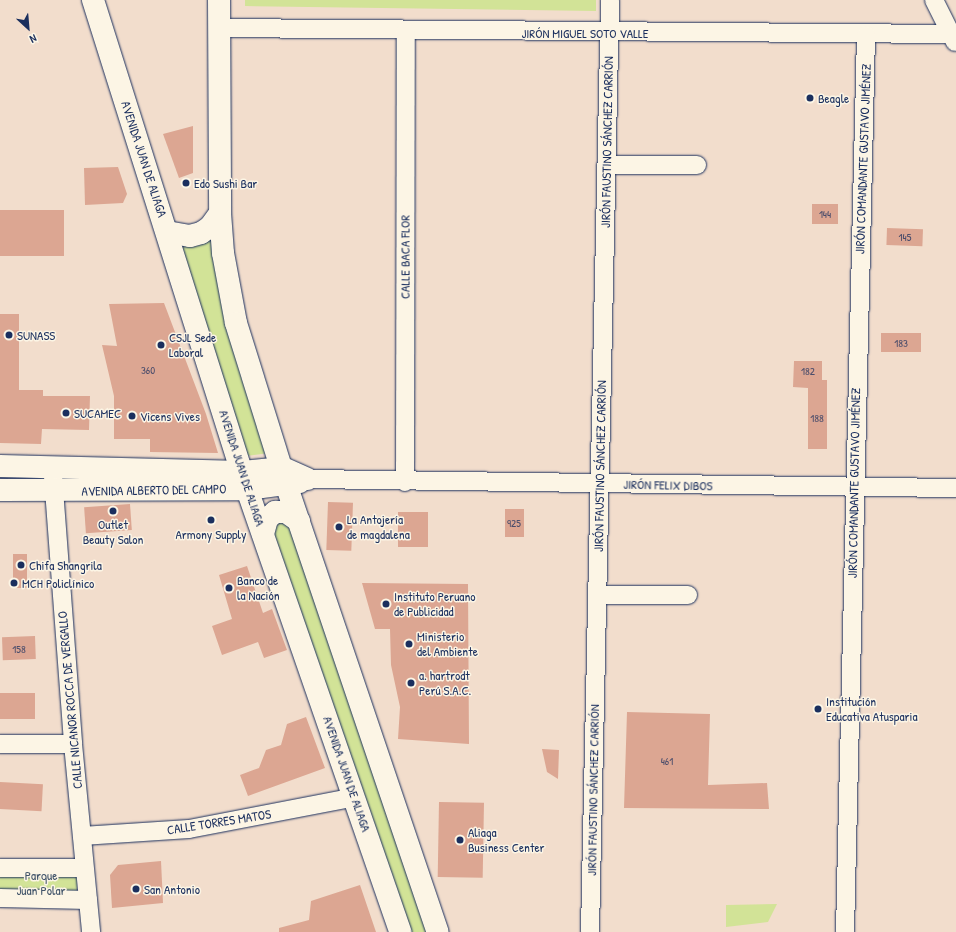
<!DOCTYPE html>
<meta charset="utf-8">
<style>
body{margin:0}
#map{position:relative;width:956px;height:932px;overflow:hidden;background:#f2ddcc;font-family:"Patrick Hand",sans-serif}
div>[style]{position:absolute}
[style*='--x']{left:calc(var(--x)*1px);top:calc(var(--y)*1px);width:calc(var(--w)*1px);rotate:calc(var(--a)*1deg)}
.green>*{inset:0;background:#d2e397;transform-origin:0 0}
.building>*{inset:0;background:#dca692;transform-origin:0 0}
.roads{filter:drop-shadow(0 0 1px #1b2f5e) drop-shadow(0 0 1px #1b2f5e)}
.street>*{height:18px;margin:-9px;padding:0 9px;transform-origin:9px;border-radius:9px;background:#fcf5e5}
.secondary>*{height:22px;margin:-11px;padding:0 11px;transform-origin:11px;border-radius:11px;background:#fcf5e5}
.dots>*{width:11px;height:11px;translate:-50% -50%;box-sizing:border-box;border:2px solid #fcf5e5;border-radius:50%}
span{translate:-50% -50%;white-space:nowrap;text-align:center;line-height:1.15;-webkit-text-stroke:3px #fcf5e5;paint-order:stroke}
.number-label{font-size:11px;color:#4b4d6b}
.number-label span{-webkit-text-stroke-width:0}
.street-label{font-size:13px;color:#1b2f5e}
.poi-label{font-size:13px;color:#1b2f5e}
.left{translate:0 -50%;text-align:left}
.park-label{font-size:13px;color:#405369}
.north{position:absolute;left:8px;top:8px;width:40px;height:40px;-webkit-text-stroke:3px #fcf5e5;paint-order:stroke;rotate:154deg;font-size:11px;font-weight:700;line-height:16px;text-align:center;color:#1b2f5e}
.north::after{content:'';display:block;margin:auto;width:14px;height:18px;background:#1b2f5e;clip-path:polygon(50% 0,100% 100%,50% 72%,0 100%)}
</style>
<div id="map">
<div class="green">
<i style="clip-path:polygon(245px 0,596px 0,596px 11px,245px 6px)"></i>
<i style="clip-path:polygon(210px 227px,277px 452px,238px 457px,178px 236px)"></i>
<i style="clip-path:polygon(291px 503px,431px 932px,407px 932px,259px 511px)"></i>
<i style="left:0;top:868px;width:77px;height:30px"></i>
<i style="clip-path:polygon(777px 904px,768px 922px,726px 927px,726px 905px)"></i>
</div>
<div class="building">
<i style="clip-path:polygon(193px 126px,193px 173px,179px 178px,163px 134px)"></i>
<i style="clip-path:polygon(118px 167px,127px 194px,123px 203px,85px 205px,84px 168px)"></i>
<i style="left:812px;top:204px;width:26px;height:20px"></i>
<i style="left:0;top:210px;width:64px;height:46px"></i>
<i style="left:887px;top:228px;width:36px;height:17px;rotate:2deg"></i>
<i style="clip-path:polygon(164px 303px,206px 414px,218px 453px,150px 452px,150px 439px,114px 439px,114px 396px,102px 345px,117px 346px,109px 304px)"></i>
<i style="clip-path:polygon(0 314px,19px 314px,19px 390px,43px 390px,43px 396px,90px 396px,89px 430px,42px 429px,41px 444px,0 443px)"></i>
<i style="left:881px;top:333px;width:40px;height:19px"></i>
<i style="clip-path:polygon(794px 361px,822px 361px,822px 380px,827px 380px,827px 449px,808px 449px,808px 388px,793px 387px)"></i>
<i style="left:328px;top:502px;width:25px;height:48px;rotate:2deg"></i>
<i style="left:130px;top:504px;width:26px;height:46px;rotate:86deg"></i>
<i style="left:505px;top:509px;width:19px;height:28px"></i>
<i style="left:428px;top:512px;width:35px;height:30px;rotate:90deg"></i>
<i style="left:13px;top:554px;width:14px;height:34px"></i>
<i style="clip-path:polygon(247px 566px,263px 613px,272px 609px,287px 650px,264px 658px,258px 642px,222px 655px,212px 626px,232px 619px,219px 575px)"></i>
<i style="clip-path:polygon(362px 583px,468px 584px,469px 744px,398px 739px,400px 707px,391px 665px,390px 629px,375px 629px)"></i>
<i style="left:35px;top:636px;width:23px;height:33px;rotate:88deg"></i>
<i style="left:35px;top:693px;width:26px;height:35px;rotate:90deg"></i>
<i style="clip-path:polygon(627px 712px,710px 714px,708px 785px,767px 783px,769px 809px,624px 808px)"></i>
<i style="clip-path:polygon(306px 717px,325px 768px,248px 796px,240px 775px,259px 768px,266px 750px,281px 745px,287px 724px)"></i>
<i style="clip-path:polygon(542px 749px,559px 750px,558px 779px,547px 772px)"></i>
<i style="left:0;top:782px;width:43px;height:27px;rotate:3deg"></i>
<i style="left:439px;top:802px;width:45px;height:75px;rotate:1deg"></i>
<i style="clip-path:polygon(161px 861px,163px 903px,112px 908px,110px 875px,118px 865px)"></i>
<i style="clip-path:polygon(360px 885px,376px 932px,279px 932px,279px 928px,309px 920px,311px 901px)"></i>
</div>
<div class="roads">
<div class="street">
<i style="--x:934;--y:0;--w:47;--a:63.4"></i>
<i style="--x:219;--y:28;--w:737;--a:0.47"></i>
<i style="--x:607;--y:165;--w:90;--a:0"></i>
<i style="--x:53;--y:476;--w:269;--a:85.7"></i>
<i style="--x:73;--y:744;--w:189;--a:84.5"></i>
<i style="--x:308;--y:479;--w:648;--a:0.8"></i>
<i style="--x:405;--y:482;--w:450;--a:-89.9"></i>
<i style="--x:598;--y:595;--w:90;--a:0"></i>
<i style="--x:0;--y:744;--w:73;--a:0"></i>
<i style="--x:82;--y:836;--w:107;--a:-3.7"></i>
<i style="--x:189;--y:829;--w:169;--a:-10.9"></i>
<i style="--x:0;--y:868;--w:84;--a:0"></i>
<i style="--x:0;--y:898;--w:88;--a:1.3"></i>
<i style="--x:590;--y:932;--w:932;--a:-88.77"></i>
<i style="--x:845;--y:932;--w:897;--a:-88.66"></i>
</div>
<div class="secondary">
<i style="--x:93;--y:0;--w:513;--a:72.52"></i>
<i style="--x:247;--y:489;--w:469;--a:70.9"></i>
<i style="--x:219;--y:0;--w:213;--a:89.7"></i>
<i style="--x:220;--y:213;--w:40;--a:85.7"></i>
<i style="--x:223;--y:253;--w:71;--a:79.5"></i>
<i style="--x:236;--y:323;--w:169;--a:72.7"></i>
<i style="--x:286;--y:484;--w:473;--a:71.3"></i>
<i style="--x:167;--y:232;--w:23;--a:10"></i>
<i style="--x:190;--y:236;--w:11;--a:-15"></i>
<i style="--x:201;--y:233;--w:11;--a:-34"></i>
<i style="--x:210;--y:227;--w:17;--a:-54"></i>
<i style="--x:0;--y:466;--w:243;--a:1.4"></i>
<i style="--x:243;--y:472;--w:40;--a:-5.7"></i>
<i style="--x:283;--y:468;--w:27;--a:24"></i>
<i style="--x:0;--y:490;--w:247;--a:-0.2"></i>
<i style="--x:247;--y:489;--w:53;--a:-7.5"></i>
<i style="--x:263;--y:534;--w:16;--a:-75"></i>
<i style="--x:267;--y:519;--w:11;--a:-41"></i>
<i style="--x:275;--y:512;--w:11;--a:0"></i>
<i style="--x:286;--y:512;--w:16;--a:35"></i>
</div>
</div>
<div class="dots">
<i style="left:810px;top:98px;background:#1b2f5e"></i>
<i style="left:186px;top:183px;background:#1b2f5e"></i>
<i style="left:9px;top:335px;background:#1b2f5e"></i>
<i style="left:161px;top:345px;background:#1b2f5e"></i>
<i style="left:66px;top:413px;background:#1b2f5e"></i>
<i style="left:132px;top:416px;background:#1b2f5e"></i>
<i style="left:113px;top:511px;background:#1b2f5e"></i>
<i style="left:211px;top:520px;background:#1b2f5e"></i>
<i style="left:339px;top:527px;background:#1b2f5e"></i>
<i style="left:21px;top:565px;background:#1b2f5e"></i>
<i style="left:14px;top:583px;background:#1b2f5e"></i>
<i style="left:229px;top:588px;background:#1b2f5e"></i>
<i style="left:386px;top:604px;background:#1b2f5e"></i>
<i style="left:409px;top:644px;background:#1b2f5e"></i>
<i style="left:411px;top:683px;background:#1b2f5e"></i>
<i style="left:818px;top:709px;background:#1b2f5e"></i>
<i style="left:460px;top:840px;background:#1b2f5e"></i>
<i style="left:136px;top:889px;background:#1b2f5e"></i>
</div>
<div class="number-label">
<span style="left:825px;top:214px">144</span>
<span style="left:905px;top:237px">145</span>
<span style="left:901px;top:343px">183</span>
<span style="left:148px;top:370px">360</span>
<span style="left:808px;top:371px">182</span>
<span style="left:817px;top:418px">188</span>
<span style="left:514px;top:523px">925</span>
<span style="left:19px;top:649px">158</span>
<span style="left:667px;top:761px">461</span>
</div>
<div class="street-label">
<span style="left:585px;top:33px">JIRÓN MIGUEL SOTO VALLE</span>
<span style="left:607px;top:142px;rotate:-89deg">JIRÓN FAUSTINO SÁNCHEZ CARRIÓN</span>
<span style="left:144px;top:159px;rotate:72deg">AVENIDA JUAN DE ALIAGA</span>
<span style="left:863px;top:159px;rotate:-88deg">JIRÓN COMANDANTE GUSTAVO JIMÉNEZ</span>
<span style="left:405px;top:257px;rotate:-90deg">CALLE BACA FLOR</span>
<span style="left:600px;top:466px;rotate:-89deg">JIRÓN FAUSTINO SÁNCHEZ CARRIÓN</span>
<span style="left:242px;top:468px;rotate:72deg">AVENIDA JUAN DE ALIAGA</span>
<span style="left:854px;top:483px;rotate:-89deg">JIRÓN COMANDANTE GUSTAVO JIMÉNEZ</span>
<span style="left:668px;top:485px;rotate:1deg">JIRÓN FELIX DIBOS</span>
<span style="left:154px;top:490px;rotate:-1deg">AVENIDA ALBERTO DEL CAMPO</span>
<span style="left:70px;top:700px;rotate:-95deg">CALLE NICANOR ROCCA DE VERGALLO</span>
<span style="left:347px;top:774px;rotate:71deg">AVENIDA JUAN DE ALIAGA</span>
<span style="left:593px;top:790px;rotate:-89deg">JIRÓN FAUSTINO SÁNCHEZ CARRIÓN</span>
<span style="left:219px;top:822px;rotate:-9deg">CALLE TORRES MATOS</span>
</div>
<div class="poi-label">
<span class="left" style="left:818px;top:98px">Beagle</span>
<span class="left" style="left:194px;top:183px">Edo Sushi Bar</span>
<span class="left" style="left:17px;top:335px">SUNASS</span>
<span class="left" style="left:169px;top:345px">CSJL Sede<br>Laboral</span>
<span class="left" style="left:74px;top:413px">SUCAMEC</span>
<span class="left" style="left:140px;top:416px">Vicens Vives</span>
<span class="left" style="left:347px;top:527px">La Antojería<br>de magdalena</span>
<span style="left:113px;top:532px">Outlet<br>Beauty Salon</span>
<span style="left:211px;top:534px">Armony Supply</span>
<span class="left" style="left:29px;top:565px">Chifa Shangrila</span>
<span class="left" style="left:237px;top:588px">Banco de<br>la Nación</span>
<span class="left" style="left:22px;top:583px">MCH Policlínico</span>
<span class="left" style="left:394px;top:604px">Instituto Peruano<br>de Publicidad</span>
<span class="left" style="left:417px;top:644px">Ministerio<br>del Ambiente</span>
<span class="left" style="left:419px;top:683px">a. hartrodt<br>Perú S.A.C.</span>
<span class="left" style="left:826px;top:709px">Institución<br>Educativa Atusparia</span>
<span class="left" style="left:468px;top:840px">Aliaga<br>Business Center</span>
<span class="left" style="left:144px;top:889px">San Antonio</span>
</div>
<div class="park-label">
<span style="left:41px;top:883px">Parque<br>Juan Polar</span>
</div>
<div class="north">N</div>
</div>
